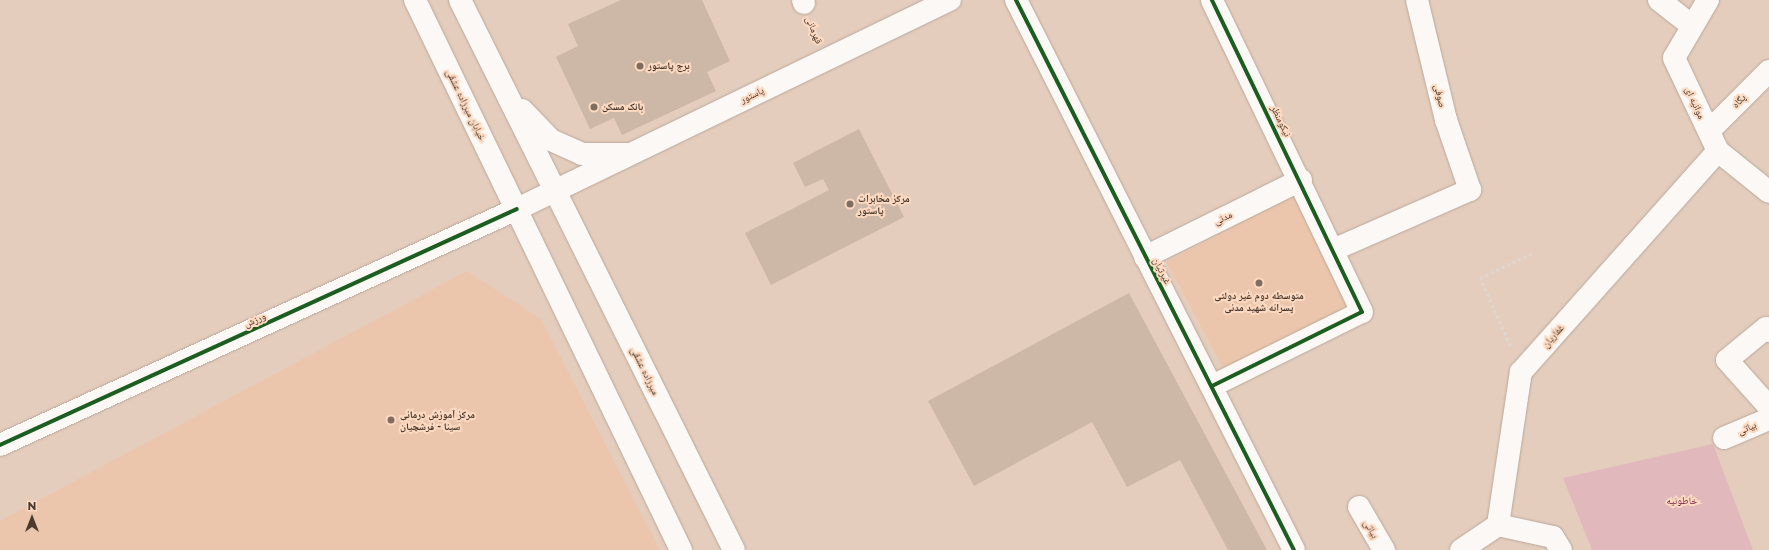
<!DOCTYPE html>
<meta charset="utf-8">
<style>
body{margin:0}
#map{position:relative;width:1769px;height:550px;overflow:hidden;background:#e4cdbd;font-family:Montserrat,"Noto Naskh Arabic",sans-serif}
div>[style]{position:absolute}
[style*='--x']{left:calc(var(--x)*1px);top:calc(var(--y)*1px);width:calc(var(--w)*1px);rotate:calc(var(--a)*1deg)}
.built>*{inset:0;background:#ecc6ac;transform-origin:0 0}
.green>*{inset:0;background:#e1b9bc}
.building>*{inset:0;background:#cdb7a7}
.path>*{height:2.5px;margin-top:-1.25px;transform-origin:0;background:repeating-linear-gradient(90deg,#ded6d1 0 3px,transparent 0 6px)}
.roads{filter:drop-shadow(0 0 1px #baa89b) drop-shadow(0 0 1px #baa89b)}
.minor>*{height:22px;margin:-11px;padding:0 11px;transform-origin:11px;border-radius:11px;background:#fbf8f5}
.tertiary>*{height:22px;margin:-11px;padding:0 11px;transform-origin:11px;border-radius:11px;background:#fbf8f5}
.secondary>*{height:22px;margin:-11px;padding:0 11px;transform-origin:11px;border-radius:11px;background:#fbf8f5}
.cycleway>*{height:4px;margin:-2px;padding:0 2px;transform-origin:2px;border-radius:2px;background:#1b5e20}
.dots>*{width:11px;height:11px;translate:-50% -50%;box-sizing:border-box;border:2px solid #fcd9c1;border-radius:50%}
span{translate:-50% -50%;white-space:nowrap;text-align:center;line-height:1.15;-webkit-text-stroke:4px #fcd9c1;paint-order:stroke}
.street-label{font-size:10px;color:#4a392d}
.poi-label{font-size:10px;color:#4a392d;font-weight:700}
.left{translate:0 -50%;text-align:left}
.park-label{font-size:10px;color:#6f1d43}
.north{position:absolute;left:12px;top:498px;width:40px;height:40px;-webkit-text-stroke:3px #fcd9c1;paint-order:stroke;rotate:0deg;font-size:11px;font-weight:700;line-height:16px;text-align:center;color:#4a392d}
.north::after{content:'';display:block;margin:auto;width:14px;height:18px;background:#4a392d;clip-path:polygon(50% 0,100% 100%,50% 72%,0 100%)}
</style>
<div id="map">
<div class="built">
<i style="left:1293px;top:195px;width:123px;height:143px;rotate:62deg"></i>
<i style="clip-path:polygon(467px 271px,541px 319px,660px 550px,0 550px,0 521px)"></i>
</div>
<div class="green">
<i style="clip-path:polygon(1713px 444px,1753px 550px,1592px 550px,1563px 478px)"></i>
</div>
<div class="building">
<i style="clip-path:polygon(621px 0,702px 0,730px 61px,707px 72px,716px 91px,622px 135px,614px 118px,590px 129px,556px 57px,578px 46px,568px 24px)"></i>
<i style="clip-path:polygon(859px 129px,904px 217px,771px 285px,745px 233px,829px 190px,823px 179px,805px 187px,793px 163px)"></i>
<i style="clip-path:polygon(1129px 293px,1267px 550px,1228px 550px,1180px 460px,1127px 487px,1092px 422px,974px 486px,928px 401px)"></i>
</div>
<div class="path">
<i style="--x:813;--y:26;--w:11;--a:68"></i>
<i style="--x:1510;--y:346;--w:74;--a:-113.8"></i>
<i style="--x:1480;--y:278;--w:59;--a:-25.3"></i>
</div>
<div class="roads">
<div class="minor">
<i style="--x:803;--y:0;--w:3;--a:72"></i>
<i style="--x:1016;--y:0;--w:616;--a:63.19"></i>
<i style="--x:1659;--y:0;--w:41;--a:38"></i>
<i style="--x:1708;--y:0;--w:67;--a:120.4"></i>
<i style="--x:1674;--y:58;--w:103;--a:64.7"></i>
<i style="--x:1718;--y:151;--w:65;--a:38.8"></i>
<i style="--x:1709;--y:131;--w:85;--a:-45"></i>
<i style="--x:1333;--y:250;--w:150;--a:-23.7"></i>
<i style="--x:1470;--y:190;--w:74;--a:-108.9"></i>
<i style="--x:1446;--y:120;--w:123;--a:-103.6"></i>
<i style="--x:1145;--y:257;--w:174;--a:-26.3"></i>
<i style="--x:1769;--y:331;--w:4;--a:-135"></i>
<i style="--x:1766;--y:328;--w:50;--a:140.6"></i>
<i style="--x:1727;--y:360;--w:63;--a:48.2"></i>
<i style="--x:1212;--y:386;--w:167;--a:-26.3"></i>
<i style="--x:1362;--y:312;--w:346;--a:-115.7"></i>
<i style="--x:1724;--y:438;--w:49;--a:-22.9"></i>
<i style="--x:1359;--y:507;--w:50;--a:59.8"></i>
<i style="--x:1498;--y:525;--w:56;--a:12.3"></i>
<i style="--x:1553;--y:537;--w:15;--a:58"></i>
<i style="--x:1461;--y:550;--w:45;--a:-34"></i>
<i style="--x:1498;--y:525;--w:155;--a:-81.5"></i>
<i style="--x:1521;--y:372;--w:296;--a:-48.3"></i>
</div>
<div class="tertiary">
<i style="--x:0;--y:445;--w:568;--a:-24.54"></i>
</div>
<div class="secondary">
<i style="--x:415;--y:0;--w:611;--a:64.19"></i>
<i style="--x:460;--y:0;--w:614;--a:63.52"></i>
<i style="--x:522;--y:110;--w:42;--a:46"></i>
<i style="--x:551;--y:140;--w:34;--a:24"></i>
<i style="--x:582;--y:154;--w:44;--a:0"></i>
<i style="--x:517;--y:209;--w:481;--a:-25.8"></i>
</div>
</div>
<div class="cycleway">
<i style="--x:1016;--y:0;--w:616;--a:63.19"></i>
<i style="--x:1212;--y:386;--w:167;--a:-26.3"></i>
<i style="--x:1362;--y:312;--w:346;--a:-115.7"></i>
<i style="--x:0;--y:445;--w:568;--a:-24.54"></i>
</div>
<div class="dots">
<i style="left:640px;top:66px;background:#806d5f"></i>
<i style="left:594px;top:107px;background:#806d5f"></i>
<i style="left:850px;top:204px;background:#806d5f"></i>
<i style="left:1259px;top:283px;background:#806d5f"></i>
<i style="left:391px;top:420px;background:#806d5f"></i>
</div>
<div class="street-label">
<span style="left:814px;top:30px;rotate:68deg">قهرمانی</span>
<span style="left:752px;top:95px;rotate:-26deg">پاستور</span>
<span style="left:1440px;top:96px;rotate:77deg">صوفی</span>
<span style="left:1739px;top:101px;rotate:-45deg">پگاه</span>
<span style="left:1695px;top:103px;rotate:65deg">موانیه ای</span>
<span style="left:466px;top:105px;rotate:64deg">خیابان میرزاده عشقی</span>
<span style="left:1281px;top:121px;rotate:64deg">نیکومنظر</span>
<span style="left:1223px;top:218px;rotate:-26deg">مدنی</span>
<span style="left:1162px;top:271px;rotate:63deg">غیرتیان</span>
<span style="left:255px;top:320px;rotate:-24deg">ورزش</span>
<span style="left:1553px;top:336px;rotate:-48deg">غفاریان</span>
<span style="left:645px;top:371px;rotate:64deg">میرزاده عشقی</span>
<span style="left:1747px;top:428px;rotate:-23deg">بیاتی</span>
<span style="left:1371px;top:529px;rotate:60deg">بیاتی</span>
</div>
<div class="poi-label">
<span class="left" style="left:648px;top:66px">برج پاستور</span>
<span class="left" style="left:602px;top:107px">بانک مسکن</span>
<span class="left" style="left:858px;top:204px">مرکز مخابرات<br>پاستور</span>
<span style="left:1259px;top:301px">متوسطه دوم غیر دولتی<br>پسرانه شهید مدنی</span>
<span class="left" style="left:400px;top:420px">مرکز آموزش درمانی<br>سینا - فرشچیان</span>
</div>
<div class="park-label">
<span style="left:1682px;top:501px">خاطونیه</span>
</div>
<div class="north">N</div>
</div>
